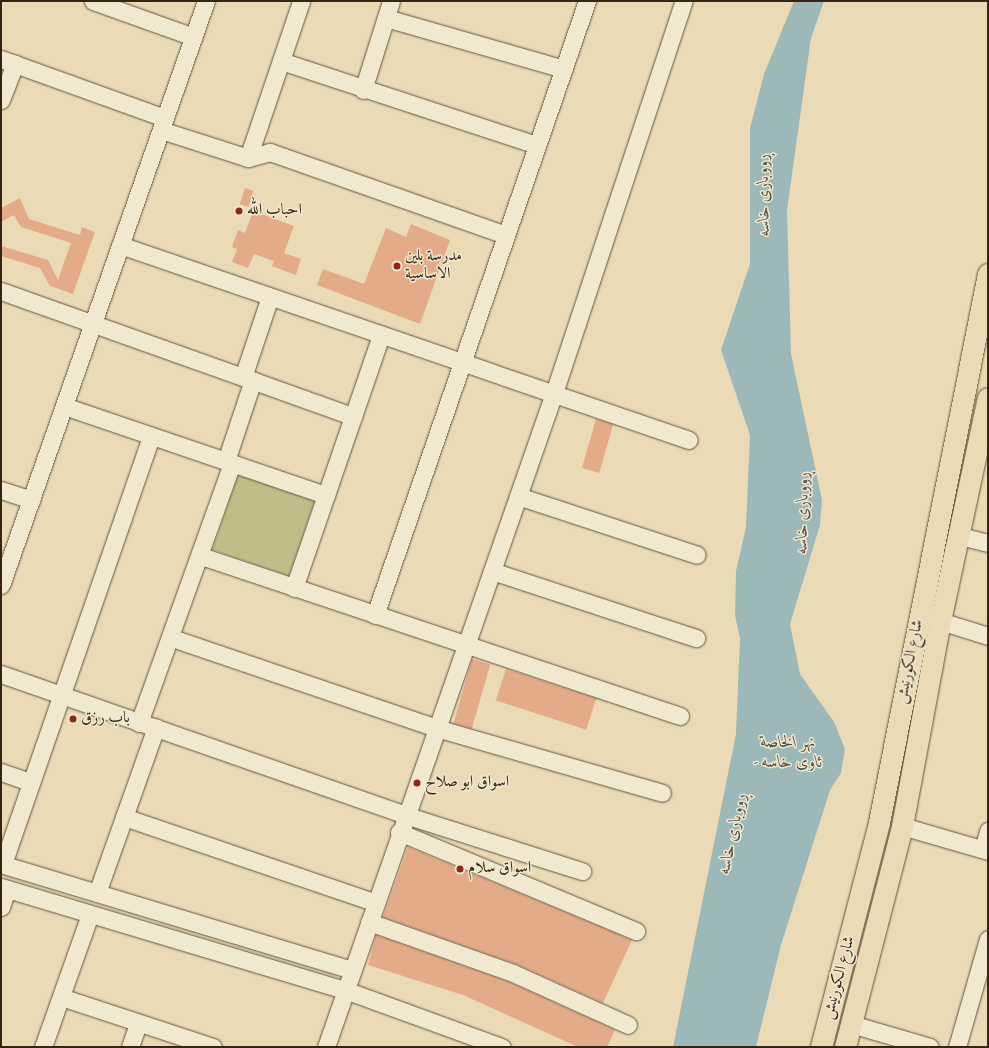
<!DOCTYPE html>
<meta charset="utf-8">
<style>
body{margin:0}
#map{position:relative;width:989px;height:1048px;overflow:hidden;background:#eadbb6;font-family:"Sorts Mill Goudy",Amiri,serif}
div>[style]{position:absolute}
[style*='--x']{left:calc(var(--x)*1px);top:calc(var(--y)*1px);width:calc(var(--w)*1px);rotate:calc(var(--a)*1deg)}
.green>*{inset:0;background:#bebe89;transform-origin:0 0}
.water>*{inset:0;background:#9db8b8}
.building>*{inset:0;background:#e3ab87;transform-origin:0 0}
.roads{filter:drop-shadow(0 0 1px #63523d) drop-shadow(0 0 1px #63523d)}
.minor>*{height:17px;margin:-8.5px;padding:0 8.5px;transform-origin:8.5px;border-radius:8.5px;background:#f1e8d0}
.major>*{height:21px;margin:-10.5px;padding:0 10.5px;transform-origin:10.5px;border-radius:10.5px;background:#eadbb6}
.dots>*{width:11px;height:11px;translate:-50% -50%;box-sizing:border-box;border:2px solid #f1e8d0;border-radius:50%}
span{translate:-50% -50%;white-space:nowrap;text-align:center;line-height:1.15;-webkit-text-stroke:3px #f1e8d0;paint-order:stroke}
.poi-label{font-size:16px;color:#362415}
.left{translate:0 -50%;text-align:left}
.street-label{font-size:16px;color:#362415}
.water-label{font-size:17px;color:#555046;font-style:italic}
.frame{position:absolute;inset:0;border:2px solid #362415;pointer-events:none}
</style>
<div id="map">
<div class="green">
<i style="left:238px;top:475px;width:81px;height:79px;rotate:19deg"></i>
</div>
<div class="water">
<i style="clip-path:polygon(794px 1px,824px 1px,811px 38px,787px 210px,791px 354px,822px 500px,820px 525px,790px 624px,800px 674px,834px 722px,845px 749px,841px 773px,830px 790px,781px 945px,756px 1047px,673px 1047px,736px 734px,740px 639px,735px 615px,736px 571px,746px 527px,750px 435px,721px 350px,750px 264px,750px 128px,764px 74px)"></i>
</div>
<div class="building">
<i style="left:245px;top:188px;width:9px;height:17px;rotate:18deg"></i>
<i style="clip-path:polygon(20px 198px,29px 219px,80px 235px,82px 227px,95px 232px,73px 294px,50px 286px,40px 268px,1px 256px,1px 246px,48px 260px,58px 280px,71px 243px,21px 227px,14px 215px,1px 222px,1px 208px)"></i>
<i style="clip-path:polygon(253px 211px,294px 226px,284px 253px,301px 259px,296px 275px,272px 266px,274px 261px,254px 254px,248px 268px,232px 262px,237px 249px,232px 247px,238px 230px,245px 233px)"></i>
<i style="clip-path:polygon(411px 224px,450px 240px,420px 324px,317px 285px,323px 269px,364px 284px,386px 228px,406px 237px)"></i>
<i style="left:596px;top:419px;width:18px;height:51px;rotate:16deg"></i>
<i style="left:472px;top:659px;width:19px;height:67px;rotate:16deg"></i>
<i style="left:506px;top:669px;width:95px;height:33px;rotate:18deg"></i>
<i style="clip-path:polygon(408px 847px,632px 940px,603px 1003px,516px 964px,383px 917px)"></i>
<i style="clip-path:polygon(376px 935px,509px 982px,615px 1030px,607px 1047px,578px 1047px,463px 995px,368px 965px)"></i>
</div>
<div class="roads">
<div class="minor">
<i style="--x:93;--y:1;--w:107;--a:19.6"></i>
<i style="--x:386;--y:18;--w:185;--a:16"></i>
<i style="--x:1;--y:59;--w:174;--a:19.8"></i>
<i style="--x:281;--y:61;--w:269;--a:18.2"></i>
<i style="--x:363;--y:90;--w:93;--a:-72.5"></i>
<i style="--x:1;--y:100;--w:39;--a:-69"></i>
<i style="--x:161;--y:130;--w:91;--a:17.8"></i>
<i style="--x:248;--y:158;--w:23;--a:-15"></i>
<i style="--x:270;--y:152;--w:250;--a:19.4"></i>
<i style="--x:248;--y:158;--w:166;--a:-71.3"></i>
<i style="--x:120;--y:245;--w:601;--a:18.92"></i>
<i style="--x:1;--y:291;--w:374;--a:19.6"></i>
<i style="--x:243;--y:377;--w:84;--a:-71.4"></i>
<i style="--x:64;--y:406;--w:277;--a:18.8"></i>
<i style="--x:226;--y:461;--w:85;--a:-71.6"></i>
<i style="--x:1;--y:490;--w:32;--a:18"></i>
<i style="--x:518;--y:496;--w:188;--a:18.2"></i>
<i style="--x:960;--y:536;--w:29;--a:14"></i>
<i style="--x:201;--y:556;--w:505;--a:18.47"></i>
<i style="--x:492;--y:571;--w:215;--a:18.2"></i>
<i style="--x:1;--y:585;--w:619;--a:-70.66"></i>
<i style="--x:294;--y:588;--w:268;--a:-71"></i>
<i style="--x:375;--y:615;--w:650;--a:-70.95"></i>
<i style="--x:940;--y:621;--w:50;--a:17.4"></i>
<i style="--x:172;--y:638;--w:279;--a:18.8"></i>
<i style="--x:436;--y:728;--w:235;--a:16"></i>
<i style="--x:1;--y:674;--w:428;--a:19.2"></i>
<i style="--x:405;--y:815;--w:186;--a:17.6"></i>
<i style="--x:139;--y:723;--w:276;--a:-70.3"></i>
<i style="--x:1;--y:772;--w:31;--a:19"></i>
<i style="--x:124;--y:817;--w:266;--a:18.8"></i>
<i style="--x:902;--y:826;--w:90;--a:16.2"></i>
<i style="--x:399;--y:832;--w:257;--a:22.7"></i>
<i style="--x:983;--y:849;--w:19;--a:-74"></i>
<i style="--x:1;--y:864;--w:367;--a:16.8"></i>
<i style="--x:3;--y:864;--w:453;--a:-70.9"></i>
<i style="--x:1;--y:887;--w:359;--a:16.7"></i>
<i style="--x:345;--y:990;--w:167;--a:20"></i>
<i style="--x:97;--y:893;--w:176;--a:-70.4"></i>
<i style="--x:1;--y:907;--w:19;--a:-72"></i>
<i style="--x:369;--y:922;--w:153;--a:19.5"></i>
<i style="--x:513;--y:973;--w:126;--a:24.3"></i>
<i style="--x:61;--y:997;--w:160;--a:18.2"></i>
<i style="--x:851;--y:1024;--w:82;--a:16.2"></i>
<i style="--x:43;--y:1047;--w:141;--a:-70.5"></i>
<i style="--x:130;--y:1047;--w:24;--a:-71"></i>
<i style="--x:326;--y:1047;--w:693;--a:-70.78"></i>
<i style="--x:554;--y:393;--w:413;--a:-71.7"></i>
<i style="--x:957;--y:1047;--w:112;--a:-74"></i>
</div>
<div class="major">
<i style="--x:821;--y:1047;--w:232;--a:-75.5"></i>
<i style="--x:879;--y:822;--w:559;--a:-78.75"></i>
<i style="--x:845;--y:1047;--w:228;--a:-75.5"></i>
<i style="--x:902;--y:826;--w:208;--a:-79.5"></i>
<i style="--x:940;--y:621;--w:228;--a:-77.9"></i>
</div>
</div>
<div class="dots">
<i style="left:239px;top:211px;background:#8f2418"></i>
<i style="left:397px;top:266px;background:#8f2418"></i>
<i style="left:73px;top:719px;background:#8f2418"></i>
<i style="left:417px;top:783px;background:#8f2418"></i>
<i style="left:460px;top:869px;background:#8f2418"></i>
</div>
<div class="poi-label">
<span class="left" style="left:247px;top:211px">احباب الله</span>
<span class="left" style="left:405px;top:266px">مدرسة بلين<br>الاساسية</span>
<span class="left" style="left:81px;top:719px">باب رزق</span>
<span class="left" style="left:425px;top:783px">اسواق ابو صلاح</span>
<span class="left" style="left:468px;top:869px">اسواق سلام</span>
</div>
<div class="street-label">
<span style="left:911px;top:662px;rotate:-79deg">شارع الكورنيش</span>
<span style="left:840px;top:978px;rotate:-75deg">شارع الكورنيش</span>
</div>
<div class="water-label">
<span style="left:765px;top:195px;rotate:-91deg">ڕووباری خاسە</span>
<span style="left:804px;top:513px;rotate:-89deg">ڕووباری خاسە</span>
<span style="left:788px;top:754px">نهر الخاصة<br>- ئاوی خاسە</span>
<span style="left:734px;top:834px;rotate:-78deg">ڕووباری خاسە</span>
</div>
<div class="frame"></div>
</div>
